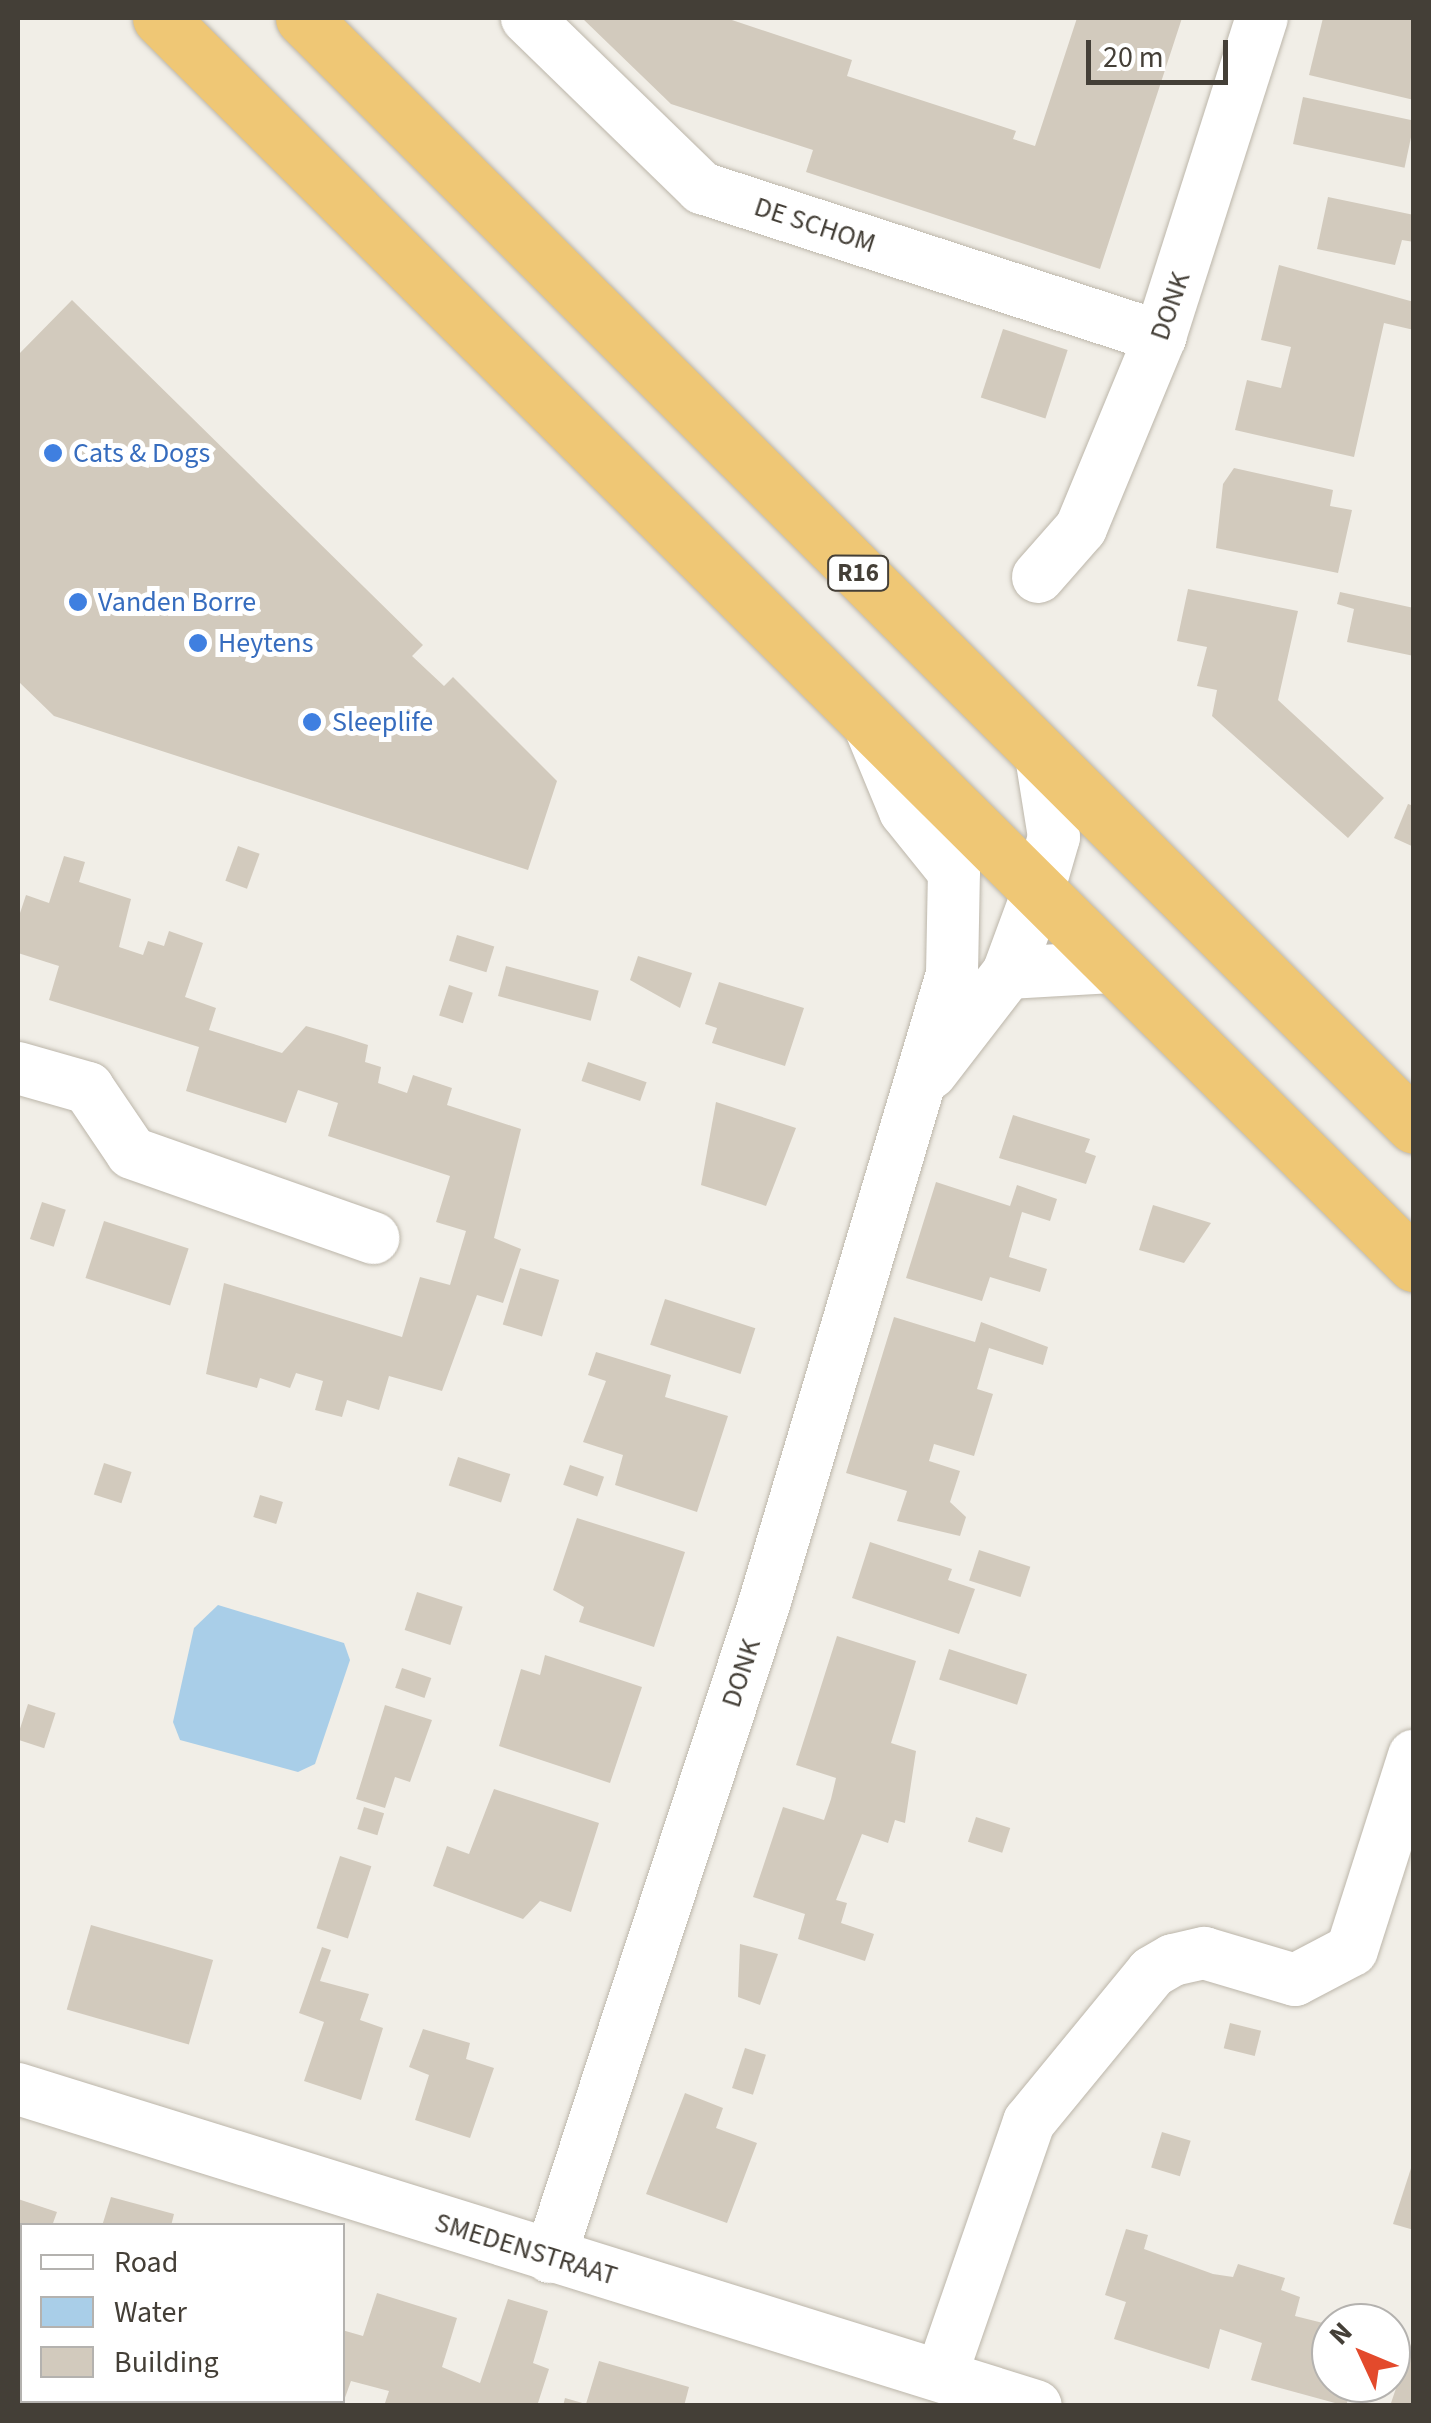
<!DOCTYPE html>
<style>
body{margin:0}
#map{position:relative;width:1431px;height:2423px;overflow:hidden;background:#f1eee7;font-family:"Source Sans 3",sans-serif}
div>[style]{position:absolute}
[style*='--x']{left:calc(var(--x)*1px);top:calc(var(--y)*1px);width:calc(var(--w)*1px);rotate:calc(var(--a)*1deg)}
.water>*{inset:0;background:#a9cee8}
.building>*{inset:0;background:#d2cabd;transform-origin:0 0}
.roads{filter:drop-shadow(0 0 2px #bcb6aa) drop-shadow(0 0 2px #bcb6aa)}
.street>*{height:52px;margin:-26px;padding:0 26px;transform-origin:26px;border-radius:26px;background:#fff}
.highway>*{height:55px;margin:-27.5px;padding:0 27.5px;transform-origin:27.5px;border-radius:27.5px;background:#efc775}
.dots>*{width:28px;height:28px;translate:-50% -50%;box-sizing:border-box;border:5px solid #fff;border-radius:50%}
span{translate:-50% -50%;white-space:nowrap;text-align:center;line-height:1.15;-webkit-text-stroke:10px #fff;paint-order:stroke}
.shield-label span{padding:2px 8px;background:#fff;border:2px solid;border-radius:8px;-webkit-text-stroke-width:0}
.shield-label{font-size:25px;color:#443f37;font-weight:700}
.street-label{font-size:28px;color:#443f37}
.shop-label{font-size:28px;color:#366cbe}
.left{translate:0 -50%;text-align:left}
.frame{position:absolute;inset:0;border:20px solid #443f37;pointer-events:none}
.legend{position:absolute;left:20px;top:2223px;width:325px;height:180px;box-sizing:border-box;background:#fff;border:2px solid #b4b2af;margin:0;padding:12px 18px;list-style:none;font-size:30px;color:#443f37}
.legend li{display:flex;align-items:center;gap:20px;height:50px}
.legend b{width:50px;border:2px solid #b4b2af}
.north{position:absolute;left:1311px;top:2303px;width:100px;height:100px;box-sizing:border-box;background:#fff;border:2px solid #b4b2af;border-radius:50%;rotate:314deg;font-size:28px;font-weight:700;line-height:40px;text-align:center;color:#443f37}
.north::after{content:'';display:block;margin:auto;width:35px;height:45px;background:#e34a2c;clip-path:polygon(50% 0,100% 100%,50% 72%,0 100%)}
.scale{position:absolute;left:1086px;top:40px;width:142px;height:45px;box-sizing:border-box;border:5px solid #443f37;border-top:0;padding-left:12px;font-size:30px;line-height:35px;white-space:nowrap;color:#443f37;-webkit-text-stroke:8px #fff;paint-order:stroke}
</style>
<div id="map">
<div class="water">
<i style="clip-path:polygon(218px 1605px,344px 1643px,350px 1660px,315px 1764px,298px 1772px,180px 1740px,173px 1722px,194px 1628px)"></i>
</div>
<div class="building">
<i style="clip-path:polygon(582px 18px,726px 18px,852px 60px,847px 76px,1016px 131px,1013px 139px,1035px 146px,1077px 18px,1182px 18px,1100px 269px,806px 172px,813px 150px,671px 104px)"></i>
<i style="clip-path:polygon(1323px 18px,1414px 18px,1414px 100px,1309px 75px)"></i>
<i style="left:1303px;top:97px;width:114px;height:48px;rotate:12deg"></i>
<i style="clip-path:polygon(1328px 197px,1414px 215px,1414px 242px,1402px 240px,1395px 265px,1317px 249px)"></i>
<i style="clip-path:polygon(1279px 265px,1414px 302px,1414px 330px,1384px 323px,1354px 457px,1235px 430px,1247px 380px,1281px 388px,1291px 347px,1261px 340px)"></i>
<i style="clip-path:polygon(72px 300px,423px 645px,412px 656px,444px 686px,453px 677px,557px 781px,528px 870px,54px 716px,18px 681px,18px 355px)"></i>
<i style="left:1003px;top:329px;width:68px;height:72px;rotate:18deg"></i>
<i style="clip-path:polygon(1234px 468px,1333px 490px,1330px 506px,1352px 510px,1338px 573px,1216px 548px,1223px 484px)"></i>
<i style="clip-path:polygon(1188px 589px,1298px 611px,1278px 700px,1384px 798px,1348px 838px,1212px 716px,1217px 690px,1197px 686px,1207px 647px,1177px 641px)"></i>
<i style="clip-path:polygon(1340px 592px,1414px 608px,1414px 656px,1347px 642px,1354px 609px,1337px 604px)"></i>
<i style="clip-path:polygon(1408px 804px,1414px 806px,1414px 847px,1394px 838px)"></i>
<i style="left:238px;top:846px;width:23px;height:37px;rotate:20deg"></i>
<i style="clip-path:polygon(64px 856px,85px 862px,79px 882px,131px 899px,119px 947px,143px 955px,148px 941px,164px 946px,169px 931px,203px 943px,185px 997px,216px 1008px,209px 1030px,282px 1053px,306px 1026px,337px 1035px,368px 1045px,365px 1062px,381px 1067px,378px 1083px,407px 1093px,413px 1075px,452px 1088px,447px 1105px,521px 1129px,494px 1238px,521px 1249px,503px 1303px,477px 1295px,442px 1391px,389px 1376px,379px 1410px,347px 1400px,342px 1417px,315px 1410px,323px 1381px,296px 1373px,290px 1388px,260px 1378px,257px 1388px,206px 1374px,224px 1283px,402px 1337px,420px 1277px,450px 1285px,466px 1231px,436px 1222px,450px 1176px,328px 1136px,338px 1103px,298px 1090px,286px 1123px,186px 1091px,199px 1047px,49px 1000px,59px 966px,18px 953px,18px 919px,26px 895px,49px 903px)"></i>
<i style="left:457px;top:935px;width:39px;height:27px;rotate:17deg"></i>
<i style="clip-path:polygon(638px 956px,692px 973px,680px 1008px,630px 980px)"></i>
<i style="left:506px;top:966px;width:96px;height:31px;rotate:15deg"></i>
<i style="clip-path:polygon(719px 982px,804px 1008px,785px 1066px,712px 1043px,717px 1028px,705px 1024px)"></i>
<i style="left:449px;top:985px;width:25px;height:32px;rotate:18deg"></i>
<i style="left:588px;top:1062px;width:62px;height:20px;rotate:19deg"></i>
<i style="clip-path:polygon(716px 1102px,796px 1128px,766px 1206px,701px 1185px)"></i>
<i style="clip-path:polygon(1013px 1115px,1090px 1139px,1085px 1152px,1096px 1156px,1086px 1184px,999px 1158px)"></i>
<i style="clip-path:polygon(936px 1182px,1010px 1206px,1017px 1185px,1057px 1199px,1050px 1221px,1022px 1212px,1009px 1257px,1047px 1269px,1040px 1292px,990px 1277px,982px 1301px,906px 1278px)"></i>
<i style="left:42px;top:1202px;width:25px;height:39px;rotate:18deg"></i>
<i style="clip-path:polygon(1153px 1205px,1211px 1223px,1184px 1263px,1139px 1250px)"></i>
<i style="left:104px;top:1221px;width:89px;height:60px;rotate:18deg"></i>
<i style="left:520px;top:1268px;width:41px;height:59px;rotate:17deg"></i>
<i style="left:665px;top:1299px;width:95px;height:48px;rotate:18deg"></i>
<i style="clip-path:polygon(894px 1317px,975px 1342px,981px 1322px,1048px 1347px,1043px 1365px,989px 1348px,977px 1389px,993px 1394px,974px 1456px,934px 1444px,929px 1461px,960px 1471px,950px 1502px,966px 1517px,960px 1536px,897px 1521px,907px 1491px,846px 1473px)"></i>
<i style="clip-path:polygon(596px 1352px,671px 1375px,665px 1397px,728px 1416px,697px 1512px,615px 1485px,623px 1455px,583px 1442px,606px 1381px,588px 1375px)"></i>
<i style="left:458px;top:1457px;width:55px;height:30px;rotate:18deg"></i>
<i style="left:104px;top:1463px;width:29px;height:33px;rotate:18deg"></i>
<i style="left:570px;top:1465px;width:36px;height:21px;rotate:19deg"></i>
<i style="left:260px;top:1495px;width:24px;height:23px;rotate:17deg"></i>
<i style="clip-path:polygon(577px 1518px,685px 1552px,654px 1647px,579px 1622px,584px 1607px,553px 1590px)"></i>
<i style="clip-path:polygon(870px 1542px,952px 1569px,948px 1580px,975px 1589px,959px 1634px,852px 1598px)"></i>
<i style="left:979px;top:1550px;width:54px;height:32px;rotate:18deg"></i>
<i style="left:417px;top:1592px;width:48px;height:40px;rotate:18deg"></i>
<i style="clip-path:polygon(837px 1636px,916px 1661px,891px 1743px,916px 1751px,905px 1823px,895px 1820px,888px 1843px,862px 1834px,836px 1900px,847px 1903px,841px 1923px,874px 1934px,865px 1961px,798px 1939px,805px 1914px,753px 1897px,783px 1807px,824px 1820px,831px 1799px,836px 1778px,796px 1765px)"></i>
<i style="left:949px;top:1649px;width:82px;height:32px;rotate:18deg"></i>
<i style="clip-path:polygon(545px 1655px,642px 1687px,610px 1783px,499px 1746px,521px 1669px,540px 1675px)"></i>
<i style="left:402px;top:1668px;width:31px;height:21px;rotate:19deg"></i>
<i style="left:28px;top:1704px;width:29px;height:37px;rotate:18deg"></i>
<i style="clip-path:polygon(385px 1705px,432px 1720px,410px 1782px,395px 1777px,385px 1808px,356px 1799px)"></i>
<i style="clip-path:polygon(494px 1789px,599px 1823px,571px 1912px,540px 1901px,523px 1919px,433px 1886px,447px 1846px,469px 1854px)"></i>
<i style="left:364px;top:1807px;width:21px;height:23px;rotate:17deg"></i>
<i style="left:976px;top:1817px;width:36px;height:26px;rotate:18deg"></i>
<i style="left:340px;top:1856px;width:33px;height:76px;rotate:18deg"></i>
<i style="left:91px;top:1925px;width:127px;height:88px;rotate:16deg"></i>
<i style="clip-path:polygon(740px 1944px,778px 1954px,760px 2005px,738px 1997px)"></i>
<i style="clip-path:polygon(322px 1947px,331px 1950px,320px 1981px,369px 1994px,360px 2020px,383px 2028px,361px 2100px,304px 2081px,324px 2022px,299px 2013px)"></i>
<i style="left:1230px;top:2023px;width:32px;height:26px;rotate:14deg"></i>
<i style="clip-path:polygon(423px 2029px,470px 2043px,466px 2059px,494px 2068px,470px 2138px,415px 2120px,429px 2075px,409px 2067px)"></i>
<i style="left:745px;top:2048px;width:22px;height:42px;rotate:18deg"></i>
<i style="clip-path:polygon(685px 2093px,723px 2108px,716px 2128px,757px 2143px,727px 2223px,646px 2194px)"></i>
<i style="left:1162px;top:2132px;width:30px;height:37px;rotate:17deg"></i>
<i style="clip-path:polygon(1413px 2162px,1414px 2162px,1414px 2230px,1393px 2224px)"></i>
<i style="clip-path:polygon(111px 2197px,174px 2214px,171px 2226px,102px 2226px)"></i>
<i style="clip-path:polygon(18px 2199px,57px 2212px,52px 2226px,22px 2226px,22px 2275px)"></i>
<i style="clip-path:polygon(1126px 2229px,1148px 2235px,1144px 2249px,1213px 2274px,1233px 2277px,1238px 2264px,1285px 2278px,1281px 2290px,1300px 2297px,1295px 2316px,1331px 2325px,1331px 2383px,1353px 2383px,1346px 2406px,1251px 2380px,1262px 2343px,1220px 2329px,1209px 2369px,1114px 2339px,1126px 2302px,1105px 2295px)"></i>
<i style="clip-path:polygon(377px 2293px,457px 2318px,442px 2367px,480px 2383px,508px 2299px,548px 2311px,533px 2363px,549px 2369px,537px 2406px,384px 2406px,389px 2391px,351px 2381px,342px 2406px,323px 2401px,342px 2400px,342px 2330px,363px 2336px)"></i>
<i style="clip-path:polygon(1413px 2338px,1414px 2406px,1390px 2406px)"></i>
<i style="clip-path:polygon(599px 2361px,689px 2387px,684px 2406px,563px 2406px,565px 2398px,586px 2404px)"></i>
</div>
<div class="roads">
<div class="street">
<i style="--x:527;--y:18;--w:244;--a:44.2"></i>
<i style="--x:702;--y:188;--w:482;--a:18"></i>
<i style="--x:1038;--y:577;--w:65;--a:-48.7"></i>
<i style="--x:1081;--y:528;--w:207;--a:-67.5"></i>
<i style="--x:1160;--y:337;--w:335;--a:-72.3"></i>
<i style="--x:1008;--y:973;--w:104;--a:-3.3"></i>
<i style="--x:18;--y:1068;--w:73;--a:15.9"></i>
<i style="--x:88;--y:1088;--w:78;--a:55.9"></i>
<i style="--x:132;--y:1153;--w:256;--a:19.4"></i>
<i style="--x:931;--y:1073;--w:126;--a:-52.4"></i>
<i style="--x:1008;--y:973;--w:86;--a:-69.7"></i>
<i style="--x:1038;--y:892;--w:57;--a:-73.8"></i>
<i style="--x:1054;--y:837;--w:82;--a:-99.1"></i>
<i style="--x:18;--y:2089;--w:1066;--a:17.3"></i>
<i style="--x:550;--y:2257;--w:690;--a:-71.85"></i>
<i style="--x:765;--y:1601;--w:654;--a:-73.39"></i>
<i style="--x:952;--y:974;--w:102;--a:-88.9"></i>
<i style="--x:954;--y:872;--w:78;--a:-128.8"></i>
<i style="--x:905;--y:811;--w:94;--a:-112.5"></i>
<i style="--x:941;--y:2376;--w:269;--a:-70.9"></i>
<i style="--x:1029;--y:2122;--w:194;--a:-50.6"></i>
<i style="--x:1152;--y:1972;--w:24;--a:-30"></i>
<i style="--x:1173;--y:1960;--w:32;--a:-13"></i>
<i style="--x:1204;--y:1953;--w:95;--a:16.5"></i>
<i style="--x:1295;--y:1980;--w:64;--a:-27.8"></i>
<i style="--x:1352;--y:1950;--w:204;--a:-72.3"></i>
</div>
<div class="highway">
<i style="--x:160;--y:18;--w:1768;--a:44.82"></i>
<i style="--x:303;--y:18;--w:1569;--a:44.92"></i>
</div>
</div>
<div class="dots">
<i style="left:53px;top:453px;background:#3f7fe0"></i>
<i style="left:78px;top:602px;background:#3f7fe0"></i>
<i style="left:198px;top:643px;background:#3f7fe0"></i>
<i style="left:312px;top:722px;background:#3f7fe0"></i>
</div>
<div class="shield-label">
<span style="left:858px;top:573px">R16</span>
</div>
<div class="street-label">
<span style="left:815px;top:225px;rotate:18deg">DE SCHOM</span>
<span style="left:1170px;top:306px;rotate:-71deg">DONK</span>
<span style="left:741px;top:1673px;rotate:-72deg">DONK</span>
<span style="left:526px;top:2249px;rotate:17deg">SMEDENSTRAAT</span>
</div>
<div class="shop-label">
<span class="left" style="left:73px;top:453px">Cats &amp; Dogs</span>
<span class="left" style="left:98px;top:602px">Vanden Borre</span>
<span class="left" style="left:218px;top:643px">Heytens</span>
<span class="left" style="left:332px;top:722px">Sleeplife</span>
</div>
<div class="frame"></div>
<ul class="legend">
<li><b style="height:12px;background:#fff"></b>Road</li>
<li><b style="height:28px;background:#a9cee8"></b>Water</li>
<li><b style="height:28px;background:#d2cabd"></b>Building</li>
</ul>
<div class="north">N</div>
<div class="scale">20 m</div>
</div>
